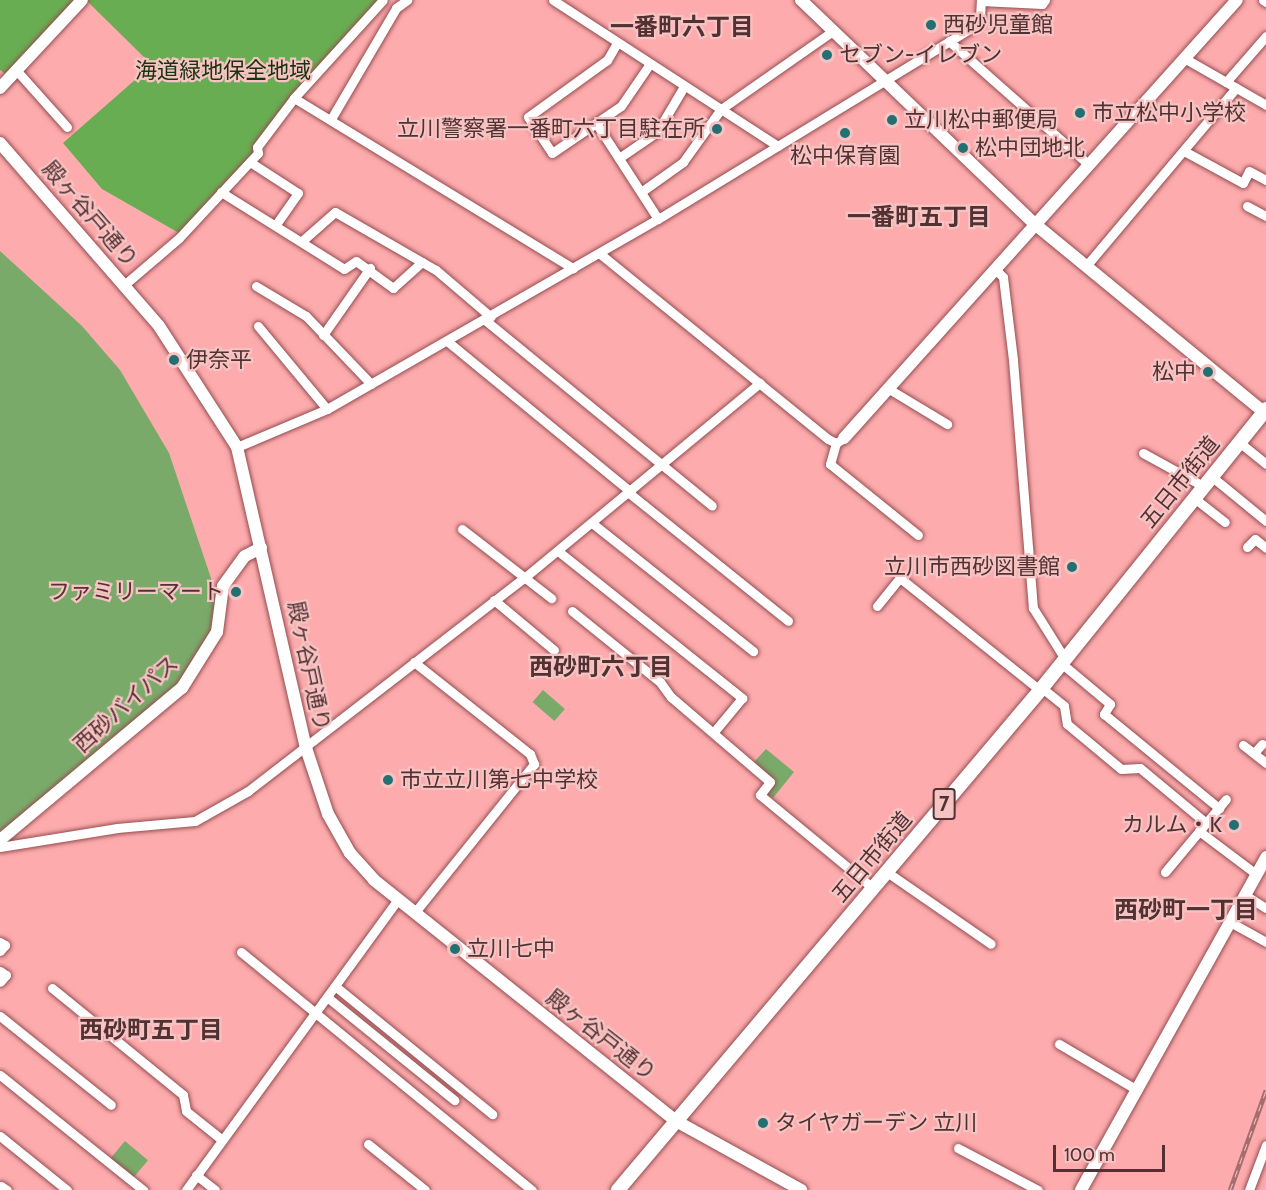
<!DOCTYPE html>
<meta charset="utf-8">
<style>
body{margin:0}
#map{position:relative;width:1266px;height:1190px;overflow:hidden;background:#fdabad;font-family:Cabin,"Noto Sans JP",sans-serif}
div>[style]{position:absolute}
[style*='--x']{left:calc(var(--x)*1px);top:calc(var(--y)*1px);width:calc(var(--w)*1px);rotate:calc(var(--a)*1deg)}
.green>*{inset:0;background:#7aaa6a;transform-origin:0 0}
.forest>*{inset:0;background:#69ad52}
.roads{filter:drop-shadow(0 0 2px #954d50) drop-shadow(0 0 2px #954d50)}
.street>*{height:9px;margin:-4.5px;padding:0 4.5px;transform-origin:4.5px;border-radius:4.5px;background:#fff}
.secondary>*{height:12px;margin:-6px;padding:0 6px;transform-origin:6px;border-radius:6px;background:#fff}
.primary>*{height:14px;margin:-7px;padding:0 7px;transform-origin:7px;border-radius:7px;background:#fff}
.rail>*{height:4.5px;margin-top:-2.25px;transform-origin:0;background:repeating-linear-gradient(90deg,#f6c3c3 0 7px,#a66d6e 0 14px);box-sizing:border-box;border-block:2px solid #a66d6e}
.dots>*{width:16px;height:16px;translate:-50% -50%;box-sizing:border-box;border:3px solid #f6c3c3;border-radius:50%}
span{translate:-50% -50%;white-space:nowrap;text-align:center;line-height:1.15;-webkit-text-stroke:4.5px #f6c3c3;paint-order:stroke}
.shield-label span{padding:2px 4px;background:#f6c3c3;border:2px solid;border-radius:4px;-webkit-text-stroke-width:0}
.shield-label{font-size:21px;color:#523132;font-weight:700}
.poi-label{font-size:22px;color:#523132}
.left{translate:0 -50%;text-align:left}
.right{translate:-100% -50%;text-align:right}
.park-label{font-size:22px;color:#18330e}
.street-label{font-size:22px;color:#523132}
.neighbourhood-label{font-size:24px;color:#523132;font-weight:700}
.scale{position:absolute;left:1053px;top:1145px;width:112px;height:27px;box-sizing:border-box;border:3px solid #523132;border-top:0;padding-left:8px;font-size:18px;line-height:21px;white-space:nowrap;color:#523132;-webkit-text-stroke:4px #f6c3c3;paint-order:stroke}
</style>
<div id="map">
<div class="green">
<i style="clip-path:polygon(0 251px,82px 326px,120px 370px,169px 453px,216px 593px,220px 624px,182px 688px,0 840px)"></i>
<i style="left:543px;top:690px;width:29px;height:16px;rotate:41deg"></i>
<i style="clip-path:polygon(766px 749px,794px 772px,773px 798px,766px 793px,776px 781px,754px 762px)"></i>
<i style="left:125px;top:1141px;width:30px;height:25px;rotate:40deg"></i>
</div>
<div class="forest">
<i style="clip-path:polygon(0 0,79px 0,9px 76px,0 70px)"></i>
<i style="clip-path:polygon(86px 0,380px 0,292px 96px,258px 151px,179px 233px,102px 189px,63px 143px,152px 65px)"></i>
</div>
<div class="roads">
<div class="street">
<i style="--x:553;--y:0;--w:268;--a:33"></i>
<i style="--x:1263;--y:0;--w:4;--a:34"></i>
<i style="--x:981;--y:1;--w:61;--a:2.8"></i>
<i style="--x:1042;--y:4;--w:5;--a:-53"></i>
<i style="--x:949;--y:41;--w:187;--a:41.5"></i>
<i style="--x:617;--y:43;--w:20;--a:120"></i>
<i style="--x:607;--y:60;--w:97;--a:144.2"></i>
<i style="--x:528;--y:117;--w:43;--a:56.3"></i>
<i style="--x:552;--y:153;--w:83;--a:-34.3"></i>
<i style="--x:621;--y:106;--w:50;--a:-55.7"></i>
<i style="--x:1184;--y:58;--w:95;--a:29.8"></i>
<i style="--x:17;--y:71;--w:75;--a:48.2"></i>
<i style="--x:1226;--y:82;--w:61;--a:-49"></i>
<i style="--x:294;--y:98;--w:327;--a:31.4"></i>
<i style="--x:331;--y:119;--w:129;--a:-59.6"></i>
<i style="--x:396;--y:8;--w:14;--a:-36"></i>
<i style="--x:596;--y:123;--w:114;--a:57.1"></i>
<i style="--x:1184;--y:151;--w:67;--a:28.5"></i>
<i style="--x:1243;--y:183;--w:13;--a:-63"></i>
<i style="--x:1249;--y:171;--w:19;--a:28"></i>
<i style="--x:619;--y:158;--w:46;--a:-34.4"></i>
<i style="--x:657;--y:132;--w:51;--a:-59.4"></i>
<i style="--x:250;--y:162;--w:57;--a:32.9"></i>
<i style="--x:298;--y:193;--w:39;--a:125"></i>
<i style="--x:221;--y:192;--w:145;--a:32"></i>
<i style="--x:344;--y:269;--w:14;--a:-34"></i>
<i style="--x:356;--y:261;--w:46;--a:36.1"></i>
<i style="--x:393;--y:288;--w:39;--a:-42"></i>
<i style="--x:641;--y:192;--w:52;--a:-35.5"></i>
<i style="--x:683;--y:162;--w:65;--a:-54.4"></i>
<i style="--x:721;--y:109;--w:136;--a:-34.9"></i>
<i style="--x:1247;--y:206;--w:21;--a:28"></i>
<i style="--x:302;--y:241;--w:44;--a:-41.3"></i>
<i style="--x:335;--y:212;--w:116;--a:29.9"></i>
<i style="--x:436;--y:270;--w:72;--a:40.5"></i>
<i style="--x:599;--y:253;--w:295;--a:39.1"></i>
<i style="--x:828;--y:439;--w:9;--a:27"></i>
<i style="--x:836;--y:443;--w:9;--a:-32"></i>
<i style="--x:1086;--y:266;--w:233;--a:-49.9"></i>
<i style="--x:996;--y:270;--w:10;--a:45"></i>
<i style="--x:1003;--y:277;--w:84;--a:83.1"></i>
<i style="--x:1013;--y:360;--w:249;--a:85.4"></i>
<i style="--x:1033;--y:608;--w:60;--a:57.9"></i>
<i style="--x:124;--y:285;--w:72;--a:-40.5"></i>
<i style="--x:179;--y:238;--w:116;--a:-47.1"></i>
<i style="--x:258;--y:153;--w:6;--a:-99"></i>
<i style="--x:257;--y:147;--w:61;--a:-52.9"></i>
<i style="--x:294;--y:98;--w:132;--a:-47.8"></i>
<i style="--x:256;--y:286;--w:58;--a:31"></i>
<i style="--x:306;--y:316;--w:94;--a:46.3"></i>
<i style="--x:485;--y:320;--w:293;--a:39.3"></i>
<i style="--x:258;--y:326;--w:108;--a:50.3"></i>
<i style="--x:323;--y:335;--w:82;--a:-55"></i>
<i style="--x:447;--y:341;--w:238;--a:39.4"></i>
<i style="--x:889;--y:389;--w:68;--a:31.1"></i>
<i style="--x:1239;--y:442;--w:35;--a:39"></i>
<i style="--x:836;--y:443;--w:22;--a:106"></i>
<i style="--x:830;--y:464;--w:113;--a:38.9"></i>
<i style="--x:237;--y:447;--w:98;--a:-22.9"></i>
<i style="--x:327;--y:409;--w:382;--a:-29.9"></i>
<i style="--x:658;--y:219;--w:367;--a:-31.4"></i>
<i style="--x:971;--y:28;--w:13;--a:-48"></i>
<i style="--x:980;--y:18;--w:18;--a:-87"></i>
<i style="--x:1143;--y:453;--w:68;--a:28.8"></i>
<i style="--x:1211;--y:476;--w:71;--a:39.3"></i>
<i style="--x:629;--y:493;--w:204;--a:38.8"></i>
<i style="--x:1194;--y:498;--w:39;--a:38"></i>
<i style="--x:592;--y:523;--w:206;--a:38.5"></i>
<i style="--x:462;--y:529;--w:113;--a:37.8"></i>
<i style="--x:1247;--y:547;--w:11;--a:-45"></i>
<i style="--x:1255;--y:539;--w:14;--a:39"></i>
<i style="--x:558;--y:551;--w:236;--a:38.6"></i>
<i style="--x:742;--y:698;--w:45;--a:129.6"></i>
<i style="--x:494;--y:600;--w:78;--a:39.8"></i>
<i style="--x:877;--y:606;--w:36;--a:-51"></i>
<i style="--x:900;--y:578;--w:179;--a:38.7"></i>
<i style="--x:572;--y:611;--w:113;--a:38.9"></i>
<i style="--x:660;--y:682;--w:19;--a:54"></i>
<i style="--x:671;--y:697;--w:130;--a:40.6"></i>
<i style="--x:770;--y:782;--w:16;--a:128"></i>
<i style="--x:760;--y:795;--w:146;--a:39.5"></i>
<i style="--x:414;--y:662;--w:148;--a:38.4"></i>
<i style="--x:530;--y:754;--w:11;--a:68"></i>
<i style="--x:534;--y:764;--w:190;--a:128.8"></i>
<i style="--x:1061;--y:663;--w:64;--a:39.9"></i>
<i style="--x:1110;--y:704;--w:12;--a:121"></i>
<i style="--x:1104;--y:714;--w:149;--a:39.3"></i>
<i style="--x:1042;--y:688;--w:28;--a:39"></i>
<i style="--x:1064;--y:706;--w:18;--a:81"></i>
<i style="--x:1067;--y:724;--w:70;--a:39.8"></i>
<i style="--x:1121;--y:769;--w:19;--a:-3"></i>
<i style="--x:1140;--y:768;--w:86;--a:39.8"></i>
<i style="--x:1243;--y:745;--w:29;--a:38"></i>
<i style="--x:1254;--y:753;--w:12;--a:-48"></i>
<i style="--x:1199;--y:831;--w:71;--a:37"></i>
<i style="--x:0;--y:847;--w:119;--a:-9.2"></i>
<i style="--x:117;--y:828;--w:78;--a:-5.1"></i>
<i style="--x:195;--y:821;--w:61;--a:-29.5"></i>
<i style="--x:248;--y:791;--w:349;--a:-37.7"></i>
<i style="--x:524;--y:578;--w:306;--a:-39.6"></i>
<i style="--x:887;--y:872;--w:126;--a:34.7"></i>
<i style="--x:1165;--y:872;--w:95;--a:-50.1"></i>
<i style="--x:1245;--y:895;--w:25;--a:32"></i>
<i style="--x:1230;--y:922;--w:41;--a:29.1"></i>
<i style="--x:0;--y:942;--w:6;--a:31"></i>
<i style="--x:5;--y:945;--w:8;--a:130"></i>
<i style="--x:241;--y:952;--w:376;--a:39.3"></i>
<i style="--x:0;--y:971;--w:7;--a:34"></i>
<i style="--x:6;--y:975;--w:9;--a:131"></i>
<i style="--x:335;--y:986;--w:203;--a:39.2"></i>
<i style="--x:52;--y:988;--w:169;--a:39.2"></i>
<i style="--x:183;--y:1095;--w:16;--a:79"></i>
<i style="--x:186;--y:1111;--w:45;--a:38.7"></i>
<i style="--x:327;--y:997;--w:164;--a:39"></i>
<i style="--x:0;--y:1016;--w:142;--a:38.7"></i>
<i style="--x:1059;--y:1044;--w:91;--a:30.5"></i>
<i style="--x:0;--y:1075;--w:184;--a:38.8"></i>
<i style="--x:0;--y:1136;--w:86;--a:38.9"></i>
<i style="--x:368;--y:1144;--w:73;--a:38.9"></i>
<i style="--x:958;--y:1148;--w:90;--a:27.7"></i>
<i style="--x:196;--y:1175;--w:24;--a:38"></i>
<i style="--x:1;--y:1186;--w:7;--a:34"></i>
<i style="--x:186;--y:1190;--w:360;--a:-53.9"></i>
<i style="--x:1249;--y:1190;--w:48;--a:-69.3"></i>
</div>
<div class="secondary">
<i style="--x:801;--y:0;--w:325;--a:43.8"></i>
<i style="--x:1036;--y:225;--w:298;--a:39.4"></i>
<i style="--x:0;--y:88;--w:120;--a:-47"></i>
<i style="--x:0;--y:143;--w:242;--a:49"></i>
<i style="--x:159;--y:326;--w:144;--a:57.2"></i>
<i style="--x:237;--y:447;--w:309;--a:77.1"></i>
<i style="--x:306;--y:748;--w:70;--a:71.6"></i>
<i style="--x:328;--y:814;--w:45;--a:60.6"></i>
<i style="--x:350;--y:853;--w:36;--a:48"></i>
<i style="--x:374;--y:880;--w:386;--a:38.6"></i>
<i style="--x:676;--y:1121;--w:143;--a:28.9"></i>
<i style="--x:844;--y:438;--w:588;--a:-48.1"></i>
<i style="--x:0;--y:840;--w:237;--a:-39.9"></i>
<i style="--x:182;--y:688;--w:66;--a:-58"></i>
<i style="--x:217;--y:632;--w:46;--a:-82.6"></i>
<i style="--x:223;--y:586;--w:37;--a:-54"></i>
<i style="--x:245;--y:556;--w:18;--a:-27"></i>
<i style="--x:1081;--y:1190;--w:381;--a:-60.9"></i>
</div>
<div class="primary">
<i style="--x:618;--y:1190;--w:657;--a:-49.81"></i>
<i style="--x:1042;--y:688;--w:358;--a:-51.2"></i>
</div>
</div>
<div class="rail">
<i style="--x:1230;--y:1190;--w:106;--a:-70.2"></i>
</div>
<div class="dots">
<i style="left:931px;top:25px;background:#246f72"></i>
<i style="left:827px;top:55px;background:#246f72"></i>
<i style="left:1080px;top:113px;background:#246f72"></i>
<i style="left:892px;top:120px;background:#246f72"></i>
<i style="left:717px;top:129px;background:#246f72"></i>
<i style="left:845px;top:133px;background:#246f72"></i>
<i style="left:963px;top:148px;background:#246f72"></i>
<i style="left:174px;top:360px;background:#246f72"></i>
<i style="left:1208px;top:372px;background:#246f72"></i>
<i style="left:1072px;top:567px;background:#246f72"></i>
<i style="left:236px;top:592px;background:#246f72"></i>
<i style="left:388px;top:780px;background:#246f72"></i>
<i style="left:1234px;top:825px;background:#246f72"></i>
<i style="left:455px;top:949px;background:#246f72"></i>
<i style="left:763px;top:1123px;background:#246f72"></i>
</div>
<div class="shield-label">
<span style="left:944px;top:804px">7</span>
</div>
<div class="poi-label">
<span class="left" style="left:943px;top:25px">西砂児童館</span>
<span class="left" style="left:839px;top:55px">セブン-イレブン</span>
<span class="left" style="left:1092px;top:113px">市立松中小学校</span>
<span class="left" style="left:904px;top:120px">立川松中郵便局</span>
<span class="right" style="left:705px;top:129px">立川警察署一番町六丁目駐在所</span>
<span class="left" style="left:975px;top:148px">松中団地北</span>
<span style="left:845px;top:156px">松中保育園</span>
<span class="left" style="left:186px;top:360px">伊奈平</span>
<span class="right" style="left:1196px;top:372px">松中</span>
<span class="right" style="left:1060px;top:567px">立川市西砂図書館</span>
<span class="right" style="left:224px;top:592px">ファミリーマート</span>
<span class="left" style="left:400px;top:780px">市立立川第七中学校</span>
<span class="right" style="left:1222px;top:825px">カルム・K</span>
<span class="left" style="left:467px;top:949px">立川七中</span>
<span class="left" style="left:775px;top:1123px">タイヤガーデン 立川</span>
</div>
<div class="park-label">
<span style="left:223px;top:71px">海道緑地保全地域</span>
</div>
<div class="street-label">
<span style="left:90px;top:214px;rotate:49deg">殿ヶ谷戸通り</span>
<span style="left:1180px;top:482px;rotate:-51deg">五日市街道</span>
<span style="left:309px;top:666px;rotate:78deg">殿ヶ谷戸通り</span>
<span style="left:126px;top:704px;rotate:-42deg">西砂バイパス</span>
<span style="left:872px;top:857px;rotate:-50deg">五日市街道</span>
<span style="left:601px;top:1035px;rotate:38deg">殿ヶ谷戸通り</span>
</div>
<div class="neighbourhood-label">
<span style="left:682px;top:27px">一番町六丁目</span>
<span style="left:919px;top:217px">一番町五丁目</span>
<span style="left:601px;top:667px">西砂町六丁目</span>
<span style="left:1186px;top:910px">西砂町一丁目</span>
<span style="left:151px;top:1030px">西砂町五丁目</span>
</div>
<div class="scale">100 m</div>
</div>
